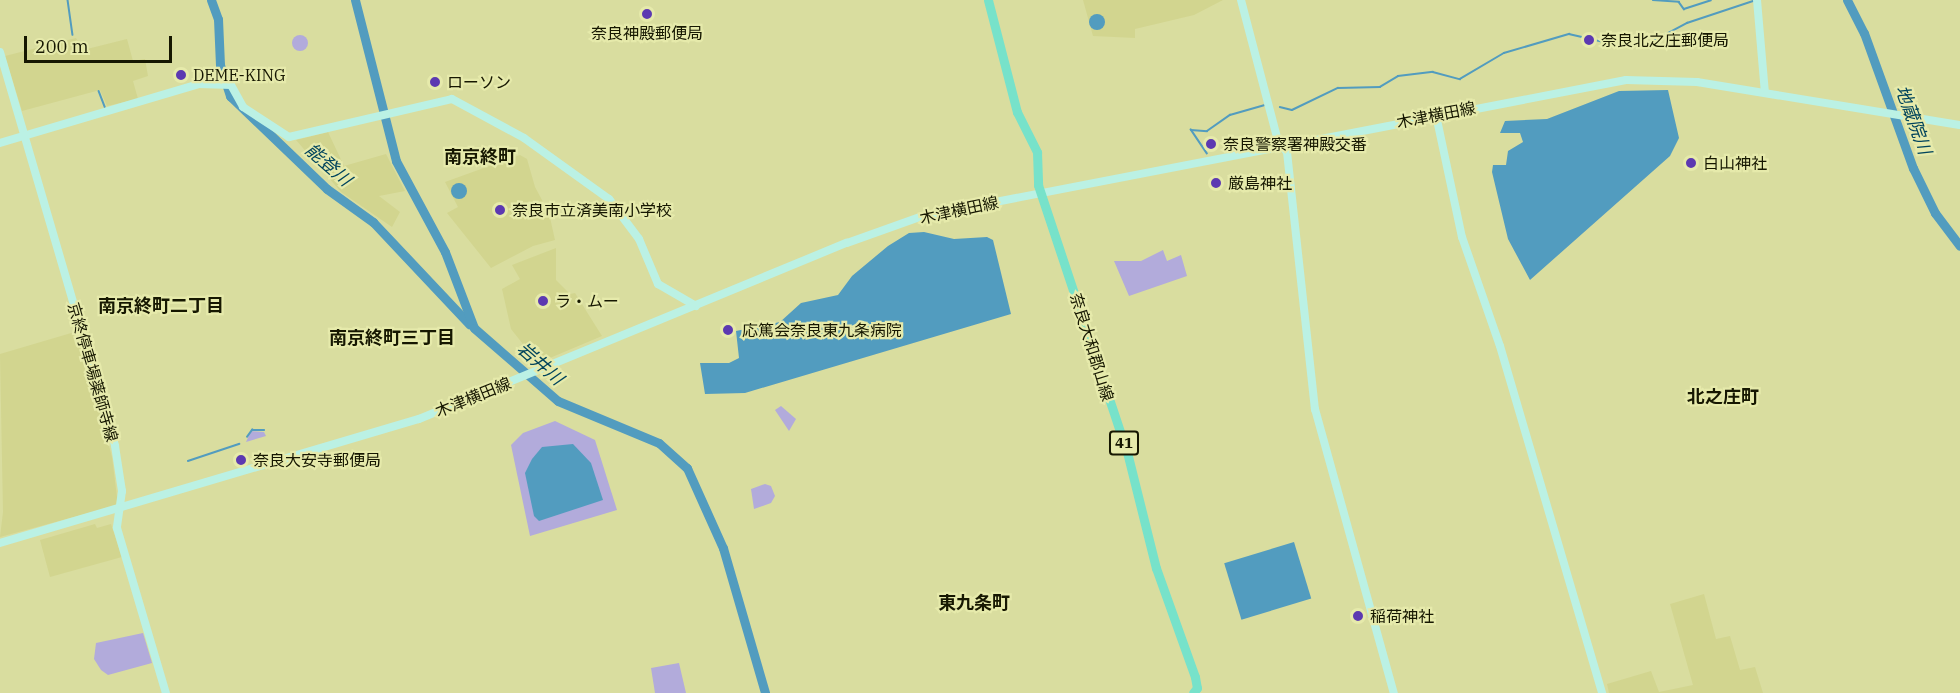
<!DOCTYPE html>
<meta charset="utf-8">
<style>
body{margin:0}
#map{position:relative;width:1960px;height:693px;overflow:hidden;background:#d9dd9f;font-family:"IBM Plex Serif","Noto Sans JP",serif}
div>[style]{position:absolute}
[style*='--x']{left:calc(var(--x)*1px);top:calc(var(--y)*1px);width:calc(var(--w)*1px);rotate:calc(var(--a)*1deg)}
.built>*{inset:0;background:#d2d58f}
.green>*{inset:0;background:#b2abdb}
.round{border-radius:50%}
.water>*{inset:0;background:#529cbf;transform-origin:0 0}
.stream>*{height:1.5px;margin:-0.75px;padding:0 0.75px;transform-origin:0.75px;border-radius:0.75px;background:#529cbf}
.river>*{height:9px;margin:-4.5px;padding:0 4.5px;transform-origin:4.5px;border-radius:4.5px;background:#529cbf}
.secondary>*{height:8px;margin:-4px;padding:0 4px;transform-origin:4px;border-radius:4px;background:#bbf1e4}
.primary>*{height:9px;margin:-4.5px;padding:0 4.5px;transform-origin:4.5px;border-radius:4.5px;background:#77e2ca}
.dots>*{width:16px;height:16px;translate:-50% -50%;box-sizing:border-box;border:3px solid #e6eaab;border-radius:50%}
span{translate:-50% -50%;white-space:nowrap;text-align:center;line-height:1.15;-webkit-text-stroke:4.5px #e6eaab;paint-order:stroke}
.shield-label span{padding:2px 4px;background:#e6eaab;border:2px solid;border-radius:4px;-webkit-text-stroke-width:0}
.shield-label{font-size:15px;color:#161701;font-weight:700}
.poi-label{font-size:16px;color:#161701}
.left{translate:0 -50%;text-align:left}
.street-label{font-size:16px;color:#161701}
.water-label{font-size:18px;color:#01445c;font-style:italic}
.neighbourhood-label{font-size:18px;color:#161701;font-weight:700}
.scale{position:absolute;left:24px;top:36px;width:148px;height:27px;box-sizing:border-box;border:3px solid #161701;border-top:0;padding-left:8px;font-size:18px;line-height:21px;white-space:nowrap;color:#161701;-webkit-text-stroke:4px #e6eaab;paint-order:stroke}
</style>
<div id="map">
<div class="built">
<i style="clip-path:polygon(1083px 0,1223px 0,1194px 15px,1135px 29px,1135px 38px,1093px 36px)"></i>
<i style="clip-path:polygon(76px 38px,83px 50px,127px 39px,133px 61px,145px 59px,148px 76px,133px 81px,138px 99px,107px 106px,100px 90px,22px 111px,5px 56px)"></i>
<i style="clip-path:polygon(328px 132px,344px 166px,386px 154px,405px 191px,379px 196px,400px 212px,392px 227px,341px 192px,296px 140px)"></i>
<i style="clip-path:polygon(520px 155px,527px 159px,535px 187px,549px 213px,555px 240px,533px 246px,491px 268px,447px 213px,458px 207px,445px 182px)"></i>
<i style="clip-path:polygon(556px 248px,556px 280px,570px 294px,575px 293px,602px 336px,538px 363px,511px 329px,502px 289px,520px 279px,512px 265px)"></i>
<i style="clip-path:polygon(78px 331px,112px 457px,118px 505px,0 537px,3px 512px,0 354px)"></i>
<i style="clip-path:polygon(95px 524px,97px 528px,111px 524px,122px 557px,50px 577px,40px 540px)"></i>
<i style="clip-path:polygon(1704px 594px,1716px 639px,1730px 636px,1740px 670px,1755px 667px,1763px 693px,1609px 693px,1607px 684px,1651px 671px,1659px 692px,1693px 685px,1670px 604px)"></i>
</div>
<div class="green">
<i class="round" style="left:292px;top:35px;width:16px;height:16px"></i>
<i style="clip-path:polygon(1163px 250px,1167px 261px,1181px 255px,1187px 276px,1129px 296px,1114px 261px,1141px 261px)"></i>
<i style="clip-path:polygon(781px 406px,796px 419px,789px 431px,775px 410px)"></i>
<i style="clip-path:polygon(555px 421px,595px 440px,617px 510px,530px 536px,511px 445px,523px 433px)"></i>
<i style="clip-path:polygon(251px 431px,264px 432px,266px 436px,246px 442px)"></i>
<i style="clip-path:polygon(765px 484px,771px 486px,775px 496px,771px 503px,754px 509px,751px 489px)"></i>
<i style="clip-path:polygon(143px 633px,152px 663px,108px 675px,101px 670px,94px 659px,96px 643px)"></i>
<i style="clip-path:polygon(679px 663px,686px 693px,655px 693px,651px 668px)"></i>
</div>
<div class="water">
<i class="round" style="left:1089px;top:14px;width:16px;height:16px"></i>
<i style="clip-path:polygon(1668px 90px,1679px 138px,1670px 156px,1530px 280px,1508px 239px,1492px 172px,1493px 165px,1506px 165px,1508px 151px,1523px 142px,1520px 133px,1500px 133px,1505px 121px,1547px 119px,1619px 91px)"></i>
<i class="round" style="left:451px;top:183px;width:16px;height:16px"></i>
<i style="clip-path:polygon(924px 232px,954px 239px,987px 237px,993px 240px,1011px 314px,745px 393px,705px 394px,700px 363px,729px 363px,739px 358px,736px 331px,780px 322px,801px 303px,838px 295px,852px 276px,888px 246px,909px 233px)"></i>
<i style="clip-path:polygon(573px 444px,591px 463px,603px 500px,539px 521px,534px 516px,525px 473px,532px 459px,542px 447px)"></i>
<i style="left:1294px;top:542px;width:59px;height:73px;rotate:73deg"></i>
</div>
<div class="stream">
<i style="--x:68;--y:0;--w:35;--a:82"></i>
<i style="--x:1653;--y:0;--w:26;--a:4"></i>
<i style="--x:1679;--y:2;--w:9;--a:54"></i>
<i style="--x:1684;--y:9;--w:28;--a:-18"></i>
<i style="--x:99;--y:91;--w:17;--a:69"></i>
<i style="--x:1280;--y:107;--w:12;--a:14"></i>
<i style="--x:1292;--y:110;--w:51;--a:-25.6"></i>
<i style="--x:1338;--y:88;--w:42;--a:-1.4"></i>
<i style="--x:1380;--y:87;--w:21;--a:-31"></i>
<i style="--x:1398;--y:76;--w:35;--a:-7"></i>
<i style="--x:1433;--y:72;--w:28;--a:15"></i>
<i style="--x:1460;--y:79;--w:51;--a:-30.6"></i>
<i style="--x:1504;--y:53;--w:68;--a:-16.3"></i>
<i style="--x:1569;--y:34;--w:49;--a:12.9"></i>
<i style="--x:1617;--y:45;--w:27;--a:2"></i>
<i style="--x:1644;--y:46;--w:49;--a:-28.1"></i>
<i style="--x:1687;--y:23;--w:70;--a:-18.4"></i>
<i style="--x:1207;--y:154;--w:29;--a:-124"></i>
<i style="--x:1191;--y:130;--w:16;--a:4"></i>
<i style="--x:1207;--y:131;--w:28;--a:-35"></i>
<i style="--x:1230;--y:115;--w:35;--a:-16"></i>
<i style="--x:247;--y:437;--w:9;--a:-54"></i>
<i style="--x:252;--y:430;--w:12;--a:0"></i>
<i style="--x:188;--y:461;--w:54;--a:-18.4"></i>
</div>
<div class="river">
<i style="--x:211;--y:0;--w:20;--a:70"></i>
<i style="--x:218;--y:19;--w:46;--a:87.5"></i>
<i style="--x:220;--y:65;--w:33;--a:72"></i>
<i style="--x:230;--y:96;--w:134;--a:43.8"></i>
<i style="--x:327;--y:189;--w:57;--a:35.7"></i>
<i style="--x:373;--y:222;--w:141;--a:46.7"></i>
<i style="--x:355;--y:0;--w:166;--a:75.7"></i>
<i style="--x:396;--y:161;--w:103;--a:61.7"></i>
<i style="--x:445;--y:252;--w:81;--a:69.1"></i>
<i style="--x:474;--y:328;--w:111;--a:41"></i>
<i style="--x:558;--y:401;--w:109;--a:22.6"></i>
<i style="--x:659;--y:443;--w:38;--a:42"></i>
<i style="--x:687;--y:468;--w:88;--a:65.8"></i>
<i style="--x:723;--y:548;--w:151;--a:73.8"></i>
<i style="--x:1847;--y:0;--w:37;--a:63"></i>
<i style="--x:1864;--y:33;--w:144;--a:70.1"></i>
<i style="--x:1913;--y:168;--w:50;--a:63.9"></i>
<i style="--x:1935;--y:213;--w:41;--a:52.9"></i>
</div>
<div class="secondary">
<i style="--x:1241;--y:0;--w:146;--a:75.3"></i>
<i style="--x:1278;--y:141;--w:14;--a:51"></i>
<i style="--x:1287;--y:152;--w:259;--a:83.8"></i>
<i style="--x:1315;--y:409;--w:295;--a:74.5"></i>
<i style="--x:1757;--y:0;--w:93;--a:85.1"></i>
<i style="--x:0;--y:52;--w:410;--a:73.7"></i>
<i style="--x:115;--y:446;--w:46;--a:81.2"></i>
<i style="--x:122;--y:491;--w:37;--a:98"></i>
<i style="--x:117;--y:528;--w:172;--a:73.5"></i>
<i style="--x:1436;--y:115;--w:125;--a:78"></i>
<i style="--x:1462;--y:237;--w:115;--a:70.8"></i>
<i style="--x:1500;--y:346;--w:362;--a:73.6"></i>
<i style="--x:0;--y:143;--w:208;--a:-16.5"></i>
<i style="--x:199;--y:84;--w:32;--a:2"></i>
<i style="--x:231;--y:85;--w:25;--a:61"></i>
<i style="--x:243;--y:107;--w:55;--a:33.1"></i>
<i style="--x:289;--y:137;--w:167;--a:-13.1"></i>
<i style="--x:452;--y:99;--w:82;--a:28.4"></i>
<i style="--x:524;--y:138;--w:105;--a:35.7"></i>
<i style="--x:609;--y:199;--w:50;--a:53.1"></i>
<i style="--x:639;--y:239;--w:49;--a:67.1"></i>
<i style="--x:658;--y:284;--w:44;--a:30.1"></i>
<i style="--x:0;--y:543;--w:437;--a:-16.5"></i>
<i style="--x:419;--y:419;--w:463;--a:-22.4"></i>
<i style="--x:847;--y:243;--w:81;--a:-19.6"></i>
<i style="--x:923;--y:216;--w:716;--a:-10.95"></i>
<i style="--x:1626;--y:80;--w:71;--a:1.6"></i>
<i style="--x:1697;--y:82;--w:266;--a:9.3"></i>
</div>
<div class="primary">
<i style="--x:988;--y:0;--w:116;--a:75.5"></i>
<i style="--x:1017;--y:112;--w:45;--a:63.4"></i>
<i style="--x:1037;--y:152;--w:33;--a:88"></i>
<i style="--x:1038;--y:185;--w:281;--a:71.6"></i>
<i style="--x:1127;--y:452;--w:120;--a:76"></i>
<i style="--x:1156;--y:568;--w:116;--a:70.3"></i>
<i style="--x:1195;--y:677;--w:11;--a:80"></i>
<i style="--x:1197;--y:688;--w:6;--a:129"></i>
</div>
<div class="dots">
<i style="left:647px;top:14px;background:#5c39b1"></i>
<i style="left:1589px;top:40px;background:#5c39b1"></i>
<i style="left:181px;top:75px;background:#5c39b1"></i>
<i style="left:435px;top:82px;background:#5c39b1"></i>
<i style="left:1211px;top:144px;background:#5c39b1"></i>
<i style="left:1691px;top:163px;background:#5c39b1"></i>
<i style="left:1216px;top:183px;background:#5c39b1"></i>
<i style="left:500px;top:210px;background:#5c39b1"></i>
<i style="left:543px;top:301px;background:#5c39b1"></i>
<i style="left:728px;top:330px;background:#5c39b1"></i>
<i style="left:241px;top:460px;background:#5c39b1"></i>
<i style="left:1358px;top:616px;background:#5c39b1"></i>
</div>
<div class="shield-label">
<span style="left:1124px;top:443px">41</span>
</div>
<div class="poi-label">
<span style="left:647px;top:33px">奈良神殿郵便局</span>
<span class="left" style="left:1601px;top:40px">奈良北之庄郵便局</span>
<span class="left" style="left:193px;top:75px">DEME-KING</span>
<span class="left" style="left:447px;top:82px">ローソン</span>
<span class="left" style="left:1223px;top:144px">奈良警察署神殿交番</span>
<span class="left" style="left:1703px;top:163px">白山神社</span>
<span class="left" style="left:1228px;top:183px">厳島神社</span>
<span class="left" style="left:512px;top:210px">奈良市立済美南小学校</span>
<span class="left" style="left:555px;top:301px">ラ・ムー</span>
<span class="left" style="left:742px;top:330px">応篤会奈良東九条病院</span>
<span class="left" style="left:253px;top:460px">奈良大安寺郵便局</span>
<span class="left" style="left:1370px;top:616px">稲荷神社</span>
</div>
<div class="street-label">
<span style="left:1436px;top:115px;rotate:-11deg">木津横田線</span>
<span style="left:959px;top:210px;rotate:-12deg">木津横田線</span>
<span style="left:1092px;top:347px;rotate:73deg">奈良大和郡山線</span>
<span style="left:93px;top:372px;rotate:74deg">京終停車場薬師寺線</span>
<span style="left:473px;top:397px;rotate:-22deg">木津横田線</span>
</div>
<div class="water-label">
<span style="left:1913px;top:120px;rotate:70deg">地蔵院川</span>
<span style="left:328px;top:165px;rotate:41deg">能登川</span>
<span style="left:540px;top:364px;rotate:41deg">岩井川</span>
</div>
<div class="neighbourhood-label">
<span style="left:480px;top:157px">南京終町</span>
<span style="left:161px;top:306px">南京終町二丁目</span>
<span style="left:392px;top:338px">南京終町三丁目</span>
<span style="left:1723px;top:397px">北之庄町</span>
<span style="left:974px;top:603px">東九条町</span>
</div>
<div class="scale">200 m</div>
</div>
